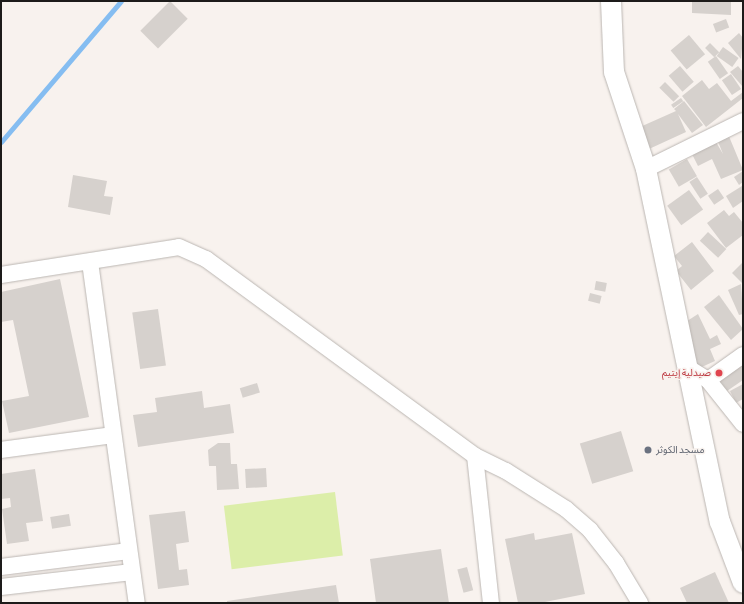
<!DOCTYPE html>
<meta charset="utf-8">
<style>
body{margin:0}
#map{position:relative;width:744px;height:604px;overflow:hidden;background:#f8f2ee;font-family:"Asap Condensed","Noto Sans Arabic",sans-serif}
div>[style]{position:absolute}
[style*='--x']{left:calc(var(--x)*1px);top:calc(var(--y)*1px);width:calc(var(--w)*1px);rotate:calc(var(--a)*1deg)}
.green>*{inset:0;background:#dceea9;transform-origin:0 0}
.stream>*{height:5px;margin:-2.5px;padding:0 2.5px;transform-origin:2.5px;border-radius:2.5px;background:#85bdf1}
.building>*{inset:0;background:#d6d1cd;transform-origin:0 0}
.roads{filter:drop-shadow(0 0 1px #bbb6b2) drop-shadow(0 0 1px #bbb6b2)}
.minor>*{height:16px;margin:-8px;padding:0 8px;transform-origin:8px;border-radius:8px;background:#fff}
.tertiary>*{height:20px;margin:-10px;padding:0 10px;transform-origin:10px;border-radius:10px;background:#fff}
.dots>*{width:11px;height:11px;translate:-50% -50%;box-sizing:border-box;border:2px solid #f8f2ee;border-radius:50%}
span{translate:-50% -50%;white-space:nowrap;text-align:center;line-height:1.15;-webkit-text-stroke:3px #f8f2ee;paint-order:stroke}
.health-label{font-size:10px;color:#be3a42}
.right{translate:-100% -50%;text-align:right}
.worship-label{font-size:10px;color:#5b616d}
.left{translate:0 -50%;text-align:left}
.frame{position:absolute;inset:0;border:2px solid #1d1b1a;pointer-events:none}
</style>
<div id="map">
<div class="green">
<i style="left:335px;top:492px;width:64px;height:112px;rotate:83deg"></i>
</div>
<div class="stream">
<i style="--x:1;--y:142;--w:185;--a:-49.6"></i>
</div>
<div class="building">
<i style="left:170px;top:1px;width:25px;height:42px;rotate:45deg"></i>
<i style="clip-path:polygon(692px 1px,731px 1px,731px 15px,692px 13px)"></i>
<i style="left:726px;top:19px;width:9px;height:14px;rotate:69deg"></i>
<i style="clip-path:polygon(739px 33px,743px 38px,741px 59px,728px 43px)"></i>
<i style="left:689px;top:35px;width:25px;height:24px;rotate:50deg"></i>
<i style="left:710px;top:43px;width:13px;height:7px;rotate:45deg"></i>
<i style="left:723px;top:47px;width:19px;height:11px;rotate:35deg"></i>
<i style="left:716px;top:56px;width:21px;height:10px;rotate:55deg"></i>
<i style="left:680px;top:66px;width:21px;height:15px;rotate:49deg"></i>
<i style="clip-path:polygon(738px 66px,743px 72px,743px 87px,730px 72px)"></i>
<i style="left:731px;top:74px;width:18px;height:11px;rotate:56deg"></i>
<i style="clip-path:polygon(702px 80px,709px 89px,717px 83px,731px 101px,743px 92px,743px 98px,706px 127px,682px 96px)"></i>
<i style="left:665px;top:82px;width:20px;height:8px;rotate:45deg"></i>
<i style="left:681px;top:98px;width:4px;height:12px;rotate:56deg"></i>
<i style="clip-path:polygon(684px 101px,703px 125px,692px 133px,678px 114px,686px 132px,649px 149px,640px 127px,676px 111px,674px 109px)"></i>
<i style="clip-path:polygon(728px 134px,743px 170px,721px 179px,712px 159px,698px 166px,692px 154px,716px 142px,723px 154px,717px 139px)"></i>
<i style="left:687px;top:159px;width:20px;height:21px;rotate:60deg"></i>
<i style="clip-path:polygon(743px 171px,743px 182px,739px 185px,734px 177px)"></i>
<i style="clip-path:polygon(73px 175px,107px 181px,104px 196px,113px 197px,110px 215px,68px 207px)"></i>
<i style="left:697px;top:177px;width:20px;height:9px;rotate:57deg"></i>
<i style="clip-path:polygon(742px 186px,743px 201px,733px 208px,726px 196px)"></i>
<i style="left:718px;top:189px;width:11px;height:12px;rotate:56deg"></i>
<i style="left:689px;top:190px;width:24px;height:27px;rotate:54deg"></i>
<i style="clip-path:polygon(724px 210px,729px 216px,734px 212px,743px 223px,743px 235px,726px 248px,707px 223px)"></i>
<i style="left:708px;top:232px;width:25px;height:12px;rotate:43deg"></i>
<i style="clip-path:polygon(692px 242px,714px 271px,691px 290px,676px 271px,682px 266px,674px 256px)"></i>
<i style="clip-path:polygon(743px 262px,743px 284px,732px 273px)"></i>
<i style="clip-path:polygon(60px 279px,89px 417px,9px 433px,2px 401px,29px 396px,13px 320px,1px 322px,1px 292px)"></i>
<i style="left:596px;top:281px;width:11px;height:9px;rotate:10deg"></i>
<i style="clip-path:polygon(741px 284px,743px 314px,739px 315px,728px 290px)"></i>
<i style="left:590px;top:293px;width:12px;height:8px;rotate:14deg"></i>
<i style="clip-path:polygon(719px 295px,743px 329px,731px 340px,704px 307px)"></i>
<i style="left:158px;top:309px;width:57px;height:26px;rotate:82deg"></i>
<i style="clip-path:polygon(698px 314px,710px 339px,717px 335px,721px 344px,710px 349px,715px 361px,695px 370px,681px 325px)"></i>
<i style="clip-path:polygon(743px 348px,743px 380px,727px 391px,717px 377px)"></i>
<i style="left:257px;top:383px;width:10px;height:18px;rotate:73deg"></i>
<i style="clip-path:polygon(743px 384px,743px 399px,736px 403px,730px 391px)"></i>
<i style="clip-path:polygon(202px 391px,204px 408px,230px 404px,234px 433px,138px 447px,133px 415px,157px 412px,155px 398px)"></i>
<i style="left:621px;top:431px;width:42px;height:43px;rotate:73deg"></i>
<i style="clip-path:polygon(218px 443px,230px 443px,231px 464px,237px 464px,239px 489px,217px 490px,216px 466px,209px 466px,208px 450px)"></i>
<i style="left:266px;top:468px;width:19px;height:21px;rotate:87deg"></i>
<i style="clip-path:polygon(35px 469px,43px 521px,26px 523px,29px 541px,7px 544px,2px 509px,11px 507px,10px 498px,1px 499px,1px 474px)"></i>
<i style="clip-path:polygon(185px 511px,189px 542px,176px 544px,179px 570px,187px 569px,189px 585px,158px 589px,149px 515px)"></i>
<i style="left:69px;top:514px;width:12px;height:19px;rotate:81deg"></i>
<i style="clip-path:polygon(534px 533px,535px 540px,572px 533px,585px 594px,540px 603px,518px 603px,505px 539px)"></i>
<i style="clip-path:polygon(441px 549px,449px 603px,376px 603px,370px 559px)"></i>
<i style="left:467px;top:567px;width:24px;height:10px;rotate:75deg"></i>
<i style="clip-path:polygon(715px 572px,729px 603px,687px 603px,680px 588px)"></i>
<i style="clip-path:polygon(336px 585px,339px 603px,227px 603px,227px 601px)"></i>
</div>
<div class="roads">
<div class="minor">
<i style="--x:646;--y:169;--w:108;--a:-26.3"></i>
<i style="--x:90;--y:262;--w:344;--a:82.2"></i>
<i style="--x:1;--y:275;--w:180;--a:-8.9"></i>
<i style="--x:179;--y:247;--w:30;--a:24"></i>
<i style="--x:206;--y:259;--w:333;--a:36.2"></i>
<i style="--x:475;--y:456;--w:34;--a:26"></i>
<i style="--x:506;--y:471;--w:71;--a:32.3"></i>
<i style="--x:566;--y:509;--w:32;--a:41"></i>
<i style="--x:590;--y:530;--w:42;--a:51.8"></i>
<i style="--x:616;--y:563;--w:47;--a:59"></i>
<i style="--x:687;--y:367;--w:25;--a:32"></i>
<i style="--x:708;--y:380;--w:56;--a:51.5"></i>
<i style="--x:708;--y:380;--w:43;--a:-35.5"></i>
<i style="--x:1;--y:450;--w:113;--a:-7.6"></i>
<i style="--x:475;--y:456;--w:148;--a:83.8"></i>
<i style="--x:1;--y:567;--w:129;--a:-7.1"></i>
<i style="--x:1;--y:587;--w:132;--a:-6.5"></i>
</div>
<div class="tertiary">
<i style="--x:611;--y:1;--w:71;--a:87.6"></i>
<i style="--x:614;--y:72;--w:102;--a:71.7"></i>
<i style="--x:646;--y:169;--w:361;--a:78.2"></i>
<i style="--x:720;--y:522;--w:65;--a:69.3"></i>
</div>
</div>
<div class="dots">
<i style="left:719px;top:373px;background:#e0444e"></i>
<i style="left:648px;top:450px;background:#6b7280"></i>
</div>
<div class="health-label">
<span class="right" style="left:711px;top:373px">صيدلية إيتيم</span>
</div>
<div class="worship-label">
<span class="left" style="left:656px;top:450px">مسجد الكوثر</span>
</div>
<div class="frame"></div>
</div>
